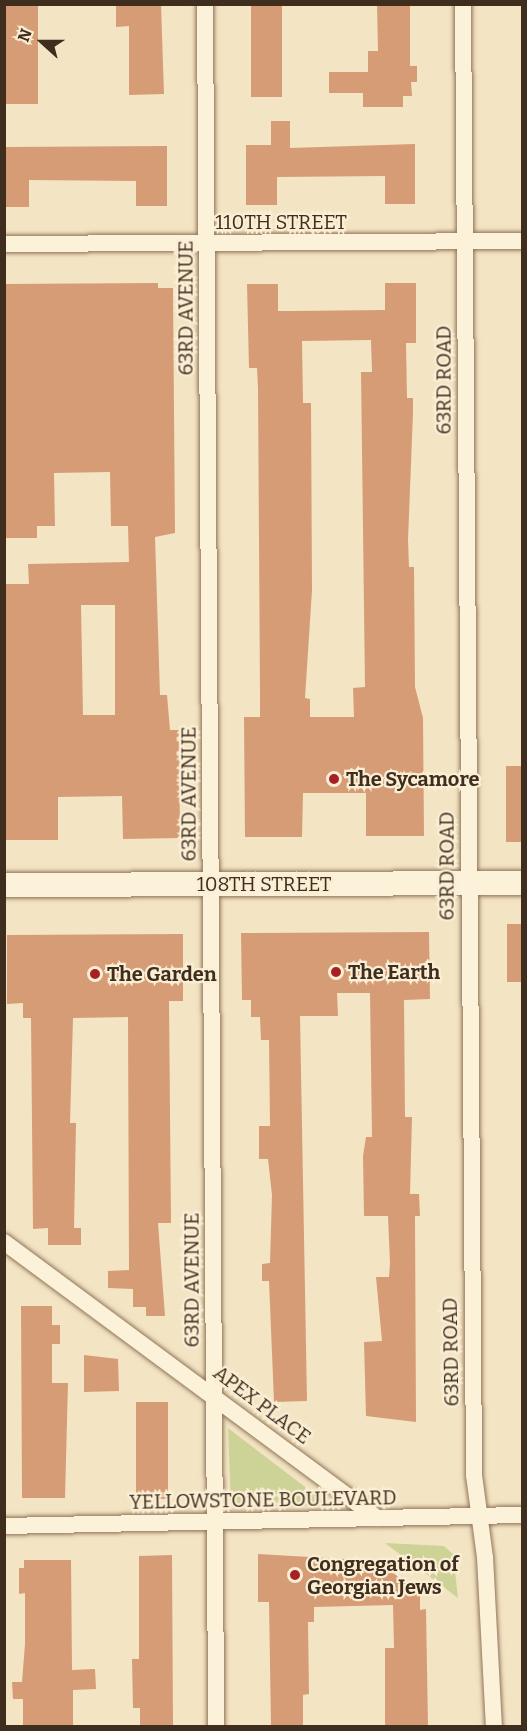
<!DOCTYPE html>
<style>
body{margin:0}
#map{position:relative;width:527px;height:1731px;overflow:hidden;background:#f3e4c4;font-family:Bitter,serif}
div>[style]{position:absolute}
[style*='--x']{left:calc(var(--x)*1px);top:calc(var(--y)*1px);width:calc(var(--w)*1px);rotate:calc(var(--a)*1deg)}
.green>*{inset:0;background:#cdd396}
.building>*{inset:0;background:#d69c76;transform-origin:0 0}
.roads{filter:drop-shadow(0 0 2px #917558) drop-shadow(0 0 2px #917558)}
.minor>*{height:16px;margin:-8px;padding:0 8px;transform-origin:8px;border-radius:8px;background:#fcf1d9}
.secondary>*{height:24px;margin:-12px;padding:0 12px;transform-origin:12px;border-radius:12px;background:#fcf1d9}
.dots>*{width:16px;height:16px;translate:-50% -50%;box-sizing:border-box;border:3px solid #faeed5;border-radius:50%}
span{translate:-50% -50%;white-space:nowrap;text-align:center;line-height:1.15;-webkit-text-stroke:4.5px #faeed5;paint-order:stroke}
.street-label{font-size:20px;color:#3f2d1d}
.poi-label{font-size:20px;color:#3f2d1d;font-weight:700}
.left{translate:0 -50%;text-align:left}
.frame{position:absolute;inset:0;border:6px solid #3f2d1d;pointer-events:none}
.north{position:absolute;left:12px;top:12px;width:60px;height:60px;-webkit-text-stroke:4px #faeed5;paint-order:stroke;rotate:291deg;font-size:16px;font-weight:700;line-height:24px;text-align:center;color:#3f2d1d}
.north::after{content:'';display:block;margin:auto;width:21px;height:27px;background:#3f2d1d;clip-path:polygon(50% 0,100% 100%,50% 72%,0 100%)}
</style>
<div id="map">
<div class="green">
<i style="clip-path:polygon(228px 1428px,330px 1506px,231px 1505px)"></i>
<i style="clip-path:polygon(385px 1543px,444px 1546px,453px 1554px,458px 1598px)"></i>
</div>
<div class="building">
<i style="left:6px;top:4px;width:32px;height:100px"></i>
<i style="clip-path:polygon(116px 4px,161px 4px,164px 94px,129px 95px,129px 26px,116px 27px)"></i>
<i style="left:251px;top:4px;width:31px;height:93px"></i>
<i style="clip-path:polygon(377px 4px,410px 4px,410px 66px,417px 66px,417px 82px,411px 82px,412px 96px,403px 96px,403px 107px,363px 107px,363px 93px,329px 93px,329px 72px,368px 72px,368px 51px,378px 51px)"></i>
<i style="clip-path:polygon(271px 121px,290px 121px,290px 148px,415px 144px,415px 204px,385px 204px,385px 176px,277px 177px,277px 205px,246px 205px,246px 145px,271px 145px)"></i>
<i style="clip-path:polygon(167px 146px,167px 206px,136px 206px,136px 181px,29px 180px,29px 207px,4px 207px,4px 147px)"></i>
<i style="clip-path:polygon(evenodd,158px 283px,158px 288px,173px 288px,175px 533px,155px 537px,160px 695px,167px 695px,170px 730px,179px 730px,180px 838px,123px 839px,122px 796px,58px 797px,58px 840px,4px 840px,4px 584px,29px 584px,28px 564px,129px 562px,128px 526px,111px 526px,110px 472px,54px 473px,55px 526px,37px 526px,37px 538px,6px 538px,4px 284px,158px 283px,81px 605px,115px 605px,115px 715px,83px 715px,81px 605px)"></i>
<i style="clip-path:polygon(evenodd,385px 283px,416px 283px,416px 343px,406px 343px,407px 398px,413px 398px,413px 413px,408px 540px,409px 567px,414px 567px,415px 687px,423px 718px,424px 836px,366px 836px,366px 793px,303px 793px,302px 837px,245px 837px,244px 717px,260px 717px,260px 694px,258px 388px,257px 368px,249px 368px,247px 284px,278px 284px,278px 311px,295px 311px,385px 310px,385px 283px,371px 340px,372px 372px,361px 372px,365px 687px,353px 688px,354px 717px,310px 717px,310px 699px,305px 698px,312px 590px,311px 403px,303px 403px,302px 341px,371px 340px)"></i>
<i style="left:506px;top:766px;width:16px;height:76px"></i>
<i style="left:507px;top:924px;width:15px;height:58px"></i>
<i style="clip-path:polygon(429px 932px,430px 999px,404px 1000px,405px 1117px,412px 1117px,410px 1194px,419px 1194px,420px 1216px,415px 1216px,416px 1422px,366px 1416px,364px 1342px,382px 1341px,376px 1277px,389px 1277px,390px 1263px,388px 1216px,364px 1216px,363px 1156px,366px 1137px,372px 1137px,370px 993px,337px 993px,338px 1016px,300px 1016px,307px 1401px,274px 1402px,269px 1281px,262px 1281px,262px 1264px,270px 1263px,272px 1195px,268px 1159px,259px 1159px,259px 1126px,270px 1126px,269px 1040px,261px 1040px,260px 1017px,251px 1017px,251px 1000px,242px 1000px,241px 933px)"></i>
<i style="clip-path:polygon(183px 934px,183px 1001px,169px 1001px,171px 1223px,158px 1223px,165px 1316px,146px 1316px,146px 1307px,133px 1307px,133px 1289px,108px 1288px,108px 1271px,129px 1270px,128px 1017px,73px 1018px,70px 1123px,76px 1123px,74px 1228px,81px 1228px,81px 1245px,48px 1245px,48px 1228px,33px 1229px,31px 1018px,23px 1018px,23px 1003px,7px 1004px,7px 935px)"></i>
<i style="clip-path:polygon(21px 1306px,52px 1306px,52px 1325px,60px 1325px,60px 1344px,52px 1344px,52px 1383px,68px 1383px,65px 1498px,22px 1498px)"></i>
<i style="clip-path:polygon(84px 1355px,118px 1359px,119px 1391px,84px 1392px)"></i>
<i style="left:136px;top:1402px;width:32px;height:97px"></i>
<i style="clip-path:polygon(258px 1554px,378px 1561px,420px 1594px,420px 1610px,426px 1609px,428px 1726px,385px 1726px,385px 1648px,394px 1648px,393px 1605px,314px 1607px,314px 1622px,308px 1622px,309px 1694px,303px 1695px,303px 1726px,271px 1726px,269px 1602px,258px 1602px)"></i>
<i style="clip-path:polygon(172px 1555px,173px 1726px,140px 1726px,140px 1708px,133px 1708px,132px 1659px,139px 1659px,139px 1556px)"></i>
<i style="clip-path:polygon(24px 1560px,71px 1560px,72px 1670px,95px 1669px,96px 1689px,73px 1690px,73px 1726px,23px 1725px,23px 1699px,13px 1699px,12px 1682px,22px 1682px,25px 1644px,25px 1593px,19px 1594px,19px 1568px,24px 1568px)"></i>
</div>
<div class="roads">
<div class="minor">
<i style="--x:205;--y:4;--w:1722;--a:89.63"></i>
<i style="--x:463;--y:4;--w:1471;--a:89.57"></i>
<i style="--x:474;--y:1475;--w:83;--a:82.4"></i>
<i style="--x:485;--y:1557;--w:169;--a:87"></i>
<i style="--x:4;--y:244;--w:518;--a:-0.33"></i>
<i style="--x:4;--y:1242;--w:464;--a:36.5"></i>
<i style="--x:4;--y:1526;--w:518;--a:-1.22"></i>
</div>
<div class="secondary">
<i style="--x:4;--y:885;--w:518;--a:-0.22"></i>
</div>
</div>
<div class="dots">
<i style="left:334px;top:779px;background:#a72024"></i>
<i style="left:336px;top:972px;background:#a72024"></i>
<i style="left:95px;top:974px;background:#a72024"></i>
<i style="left:295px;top:1575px;background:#a72024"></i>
</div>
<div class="street-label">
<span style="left:281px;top:222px">110TH STREET</span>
<span style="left:186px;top:308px;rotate:-90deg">63RD AVENUE</span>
<span style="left:444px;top:380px;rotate:-90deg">63RD ROAD</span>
<span style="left:189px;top:794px;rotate:-90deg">63RD AVENUE</span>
<span style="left:447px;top:866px;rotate:-90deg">63RD ROAD</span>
<span style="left:264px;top:884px">108TH STREET</span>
<span style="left:192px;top:1280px;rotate:-90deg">63RD AVENUE</span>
<span style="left:451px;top:1352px;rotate:-91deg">63RD ROAD</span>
<span style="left:262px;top:1405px;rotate:37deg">APEX PLACE</span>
<span style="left:263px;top:1500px;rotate:-1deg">YELLOWSTONE BOULEVARD</span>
</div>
<div class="poi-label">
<span class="left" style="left:346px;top:779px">The Sycamore</span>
<span class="left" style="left:348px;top:972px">The Earth</span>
<span class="left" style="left:107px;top:974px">The Garden</span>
<span class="left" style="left:307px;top:1576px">Congregation of<br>Georgian Jews</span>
</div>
<div class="frame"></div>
<div class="north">N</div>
</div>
